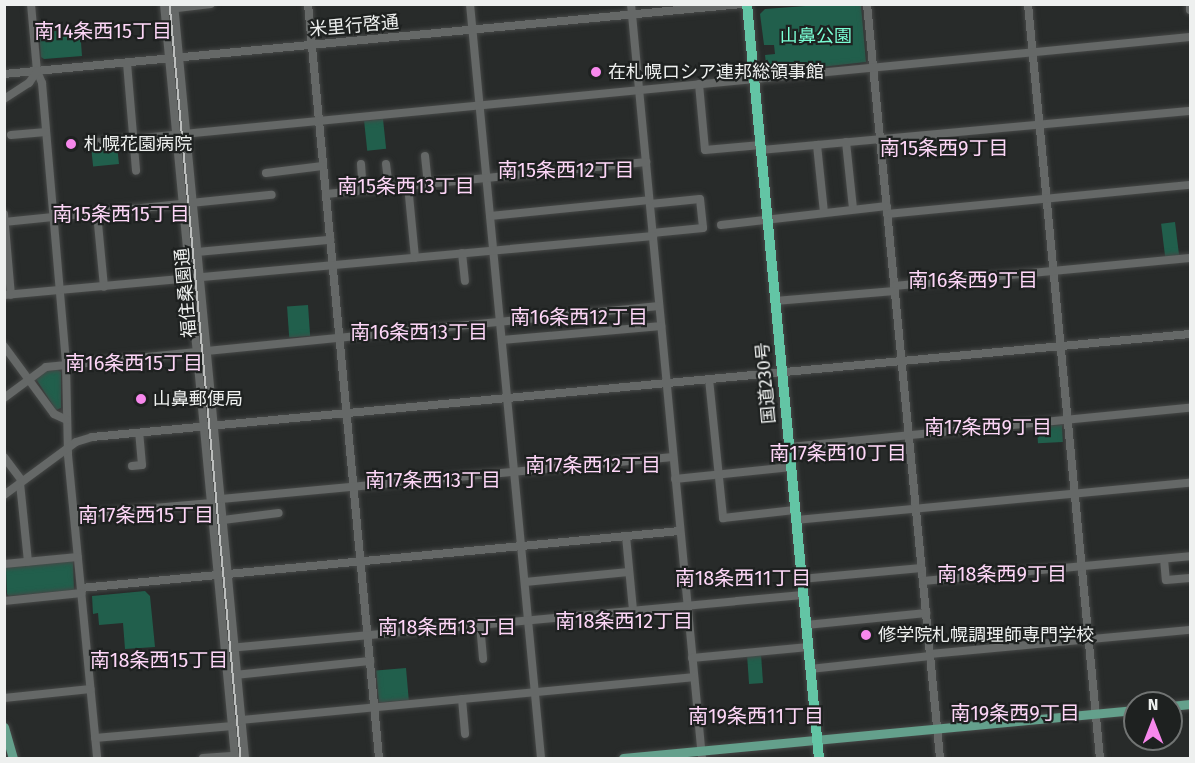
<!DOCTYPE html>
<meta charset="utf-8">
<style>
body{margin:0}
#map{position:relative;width:1195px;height:763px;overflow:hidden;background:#282b2a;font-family:"Fira Sans","Noto Sans JP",sans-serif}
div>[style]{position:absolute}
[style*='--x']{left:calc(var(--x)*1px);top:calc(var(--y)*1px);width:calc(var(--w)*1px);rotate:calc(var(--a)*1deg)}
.green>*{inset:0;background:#215f4c;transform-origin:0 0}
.roads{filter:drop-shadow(0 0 2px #464847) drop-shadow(0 0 2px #464847)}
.minor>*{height:8px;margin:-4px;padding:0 4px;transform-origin:4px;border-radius:4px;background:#656867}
.major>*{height:9px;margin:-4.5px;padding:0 4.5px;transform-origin:4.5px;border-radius:4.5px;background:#64a08c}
.highway>*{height:10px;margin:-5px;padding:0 5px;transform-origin:5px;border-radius:5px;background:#63c5a5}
.tram>*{height:1.5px;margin:-0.75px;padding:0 0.75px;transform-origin:0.75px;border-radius:0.75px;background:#bcbebd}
.dots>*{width:16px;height:16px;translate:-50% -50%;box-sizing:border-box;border:3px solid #1e2120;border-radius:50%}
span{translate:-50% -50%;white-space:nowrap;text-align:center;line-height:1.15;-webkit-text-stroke:4.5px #1e2120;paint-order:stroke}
.street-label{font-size:18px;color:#eef0ef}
.park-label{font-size:18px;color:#7afed4}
.poi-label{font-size:18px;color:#eef0ef}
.left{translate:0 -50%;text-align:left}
.neighbourhood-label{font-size:20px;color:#fdd6f7}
.frame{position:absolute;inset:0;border:6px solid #eef0ef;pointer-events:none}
.north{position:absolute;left:1123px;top:691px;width:60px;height:60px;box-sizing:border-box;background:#1e2120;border:2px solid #717473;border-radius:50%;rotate:0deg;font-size:16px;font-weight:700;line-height:24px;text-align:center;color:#eef0ef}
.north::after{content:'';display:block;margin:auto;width:21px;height:27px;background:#f788ec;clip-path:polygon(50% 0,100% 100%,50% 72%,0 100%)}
</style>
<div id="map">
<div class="green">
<i style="clip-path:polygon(819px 5px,861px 5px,866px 62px,767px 73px,765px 55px,775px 54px,774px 45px,764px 45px,760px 14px,765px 9px)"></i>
<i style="clip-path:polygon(80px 29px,82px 56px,44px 59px,41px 57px,39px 32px)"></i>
<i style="left:383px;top:119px;width:30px;height:19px;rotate:84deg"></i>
<i style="left:117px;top:145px;width:19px;height:26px;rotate:84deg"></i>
<i style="left:1175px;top:222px;width:34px;height:14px;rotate:83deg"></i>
<i style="left:308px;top:305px;width:31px;height:21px;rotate:86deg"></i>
<i style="clip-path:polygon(58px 370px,61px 372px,61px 408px,56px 410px,36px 379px,46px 371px)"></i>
<i style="left:1062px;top:425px;width:17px;height:25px;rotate:87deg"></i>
<i style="clip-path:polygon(73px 561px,74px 590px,9px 596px,7px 594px,6px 567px)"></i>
<i style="clip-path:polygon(145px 591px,150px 596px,155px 647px,125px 649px,123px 623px,99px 625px,98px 613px,93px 614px,92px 596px)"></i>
<i style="left:761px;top:654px;width:29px;height:14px;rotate:86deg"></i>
<i style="left:406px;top:668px;width:32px;height:30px;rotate:85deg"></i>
</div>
<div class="roads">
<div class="minor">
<i style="--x:31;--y:4;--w:67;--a:84.9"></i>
<i style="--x:37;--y:71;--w:13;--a:67"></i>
<i style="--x:42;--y:83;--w:283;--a:85.1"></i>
<i style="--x:66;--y:365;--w:90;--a:88.7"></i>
<i style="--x:68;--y:455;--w:304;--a:84.5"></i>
<i style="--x:164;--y:4;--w:757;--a:84.62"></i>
<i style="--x:174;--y:4;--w:757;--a:84.62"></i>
<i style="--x:308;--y:4;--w:757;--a:84.62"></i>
<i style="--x:470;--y:4;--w:757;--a:84.62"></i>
<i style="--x:631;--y:4;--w:757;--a:84.62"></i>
<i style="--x:867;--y:4;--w:758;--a:84.47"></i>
<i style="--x:1028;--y:4;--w:757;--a:84.55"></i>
<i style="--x:1190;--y:4;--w:6;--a:90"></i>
<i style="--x:169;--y:9;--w:42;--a:-6.8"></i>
<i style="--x:127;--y:63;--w:108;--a:85.2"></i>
<i style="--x:4;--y:74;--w:741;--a:-5.42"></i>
<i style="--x:699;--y:84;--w:66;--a:84.8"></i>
<i style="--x:705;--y:150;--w:56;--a:-5.1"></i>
<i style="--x:4;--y:99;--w:30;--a:-33"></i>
<i style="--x:29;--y:83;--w:14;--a:-56"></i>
<i style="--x:11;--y:135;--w:35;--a:-5"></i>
<i style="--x:846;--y:142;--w:67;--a:84"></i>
<i style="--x:90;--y:143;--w:1105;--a:-5.5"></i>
<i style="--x:817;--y:145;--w:68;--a:84.1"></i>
<i style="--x:761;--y:150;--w:431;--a:-5.2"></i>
<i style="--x:425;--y:156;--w:27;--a:84"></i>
<i style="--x:361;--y:164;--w:26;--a:86"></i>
<i style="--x:386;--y:164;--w:23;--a:83"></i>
<i style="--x:266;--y:173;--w:57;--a:-7"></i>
<i style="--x:408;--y:185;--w:73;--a:84.5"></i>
<i style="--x:326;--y:194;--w:322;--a:-5.7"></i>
<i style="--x:650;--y:204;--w:50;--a:-5.7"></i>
<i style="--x:700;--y:199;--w:29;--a:84"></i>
<i style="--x:703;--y:228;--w:51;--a:174.4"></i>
<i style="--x:97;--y:213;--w:74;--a:84.6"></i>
<i style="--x:4;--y:214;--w:81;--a:85.1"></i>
<i style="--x:887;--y:214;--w:304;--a:-5.5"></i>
<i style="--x:490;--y:216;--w:160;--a:-5.7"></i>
<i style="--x:4;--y:222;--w:269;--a:-5.8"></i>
<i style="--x:721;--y:225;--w:167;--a:-6.5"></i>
<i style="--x:197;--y:252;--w:134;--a:-5.2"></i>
<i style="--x:462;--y:253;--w:28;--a:84"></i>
<i style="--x:894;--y:286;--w:297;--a:-5.4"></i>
<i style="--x:4;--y:295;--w:652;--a:-5.19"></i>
<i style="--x:775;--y:301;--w:120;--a:-4.8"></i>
<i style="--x:502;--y:340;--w:160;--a:-5"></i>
<i style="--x:4;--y:346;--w:84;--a:53.7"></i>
<i style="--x:54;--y:414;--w:14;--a:25"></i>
<i style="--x:709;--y:379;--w:140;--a:84.2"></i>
<i style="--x:723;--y:518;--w:72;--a:-6.3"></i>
<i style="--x:4;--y:398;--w:52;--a:-36.4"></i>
<i style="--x:46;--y:367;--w:616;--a:-5.68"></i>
<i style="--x:789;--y:447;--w:403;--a:-5.6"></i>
<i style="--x:4;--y:457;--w:30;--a:53"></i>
<i style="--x:132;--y:466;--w:10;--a:-6"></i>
<i style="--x:142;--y:465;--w:32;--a:-95"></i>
<i style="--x:675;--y:479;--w:117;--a:-5.9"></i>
<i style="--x:20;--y:483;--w:79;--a:84.2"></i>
<i style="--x:4;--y:495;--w:89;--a:-36.4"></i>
<i style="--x:76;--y:442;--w:17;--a:-17"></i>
<i style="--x:92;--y:437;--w:1103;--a:-5.36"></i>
<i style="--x:221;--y:499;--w:454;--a:-5.3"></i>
<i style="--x:74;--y:515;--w:138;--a:-5"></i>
<i style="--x:223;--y:520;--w:56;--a:-7.1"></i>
<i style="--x:796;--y:520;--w:396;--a:-5.4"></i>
<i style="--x:626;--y:536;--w:74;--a:84.6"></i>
<i style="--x:1164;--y:559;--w:21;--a:85"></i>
<i style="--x:1166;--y:580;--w:24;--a:-5"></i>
<i style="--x:4;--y:564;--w:74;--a:-5.4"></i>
<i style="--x:801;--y:579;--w:121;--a:-5.2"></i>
<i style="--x:923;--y:581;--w:268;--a:-5.3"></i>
<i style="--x:525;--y:582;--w:104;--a:-5.5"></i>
<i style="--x:81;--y:588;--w:602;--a:-5.44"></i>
<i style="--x:4;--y:601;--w:78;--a:-5.9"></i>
<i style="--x:480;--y:624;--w:35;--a:85"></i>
<i style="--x:806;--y:625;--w:121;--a:-5.7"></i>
<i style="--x:229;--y:648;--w:576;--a:-5.28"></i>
<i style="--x:930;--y:654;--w:261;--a:-5.3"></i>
<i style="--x:692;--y:658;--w:117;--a:-5.4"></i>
<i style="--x:810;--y:669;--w:121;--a:-6.2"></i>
<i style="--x:234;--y:675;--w:137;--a:-5.9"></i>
<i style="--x:4;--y:698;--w:87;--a:-5.9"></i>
<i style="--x:462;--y:699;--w:35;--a:85"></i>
<i style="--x:95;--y:738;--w:138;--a:-5"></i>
<i style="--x:232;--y:726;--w:11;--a:-34"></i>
<i style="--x:241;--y:720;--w:455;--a:-5.4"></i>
<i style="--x:203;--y:758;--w:32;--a:-4"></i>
</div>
<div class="major">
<i style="--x:1171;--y:706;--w:19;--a:-6"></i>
<i style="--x:4;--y:727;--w:32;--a:74"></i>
<i style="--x:623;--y:758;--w:514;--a:-5.36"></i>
</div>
<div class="highway">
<i style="--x:747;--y:4;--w:757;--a:84.55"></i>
</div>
</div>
<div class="tram">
<i style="--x:170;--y:4;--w:757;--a:84.62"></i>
</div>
<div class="dots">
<i style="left:596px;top:72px;background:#f788ec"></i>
<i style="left:71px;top:144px;background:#f788ec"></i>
<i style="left:141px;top:399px;background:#f788ec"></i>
<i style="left:866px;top:635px;background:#f788ec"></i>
</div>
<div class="street-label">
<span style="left:354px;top:26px;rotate:-5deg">米里行啓通</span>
<span style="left:186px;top:293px;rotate:-95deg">福住桑園通</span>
<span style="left:766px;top:383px;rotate:-95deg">国道230号</span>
</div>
<div class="park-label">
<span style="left:816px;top:36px">山鼻公園</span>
</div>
<div class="poi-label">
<span class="left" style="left:608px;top:72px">在札幌ロシア連邦総領事館</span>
<span class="left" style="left:84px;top:144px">札幌花園病院</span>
<span class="left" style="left:153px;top:399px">山鼻郵便局</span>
<span class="left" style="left:878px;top:635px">修学院札幌調理師専門学校</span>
</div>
<div class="neighbourhood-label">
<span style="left:103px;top:31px">南14条西15丁目</span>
<span style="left:944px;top:148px">南15条西9丁目</span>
<span style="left:566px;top:170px">南15条西12丁目</span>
<span style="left:406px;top:186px">南15条西13丁目</span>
<span style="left:121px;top:214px">南15条西15丁目</span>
<span style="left:973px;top:280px">南16条西9丁目</span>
<span style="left:579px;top:317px">南16条西12丁目</span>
<span style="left:419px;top:332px">南16条西13丁目</span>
<span style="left:134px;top:363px">南16条西15丁目</span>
<span style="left:988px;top:427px">南17条西9丁目</span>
<span style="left:838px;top:453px">南17条西10丁目</span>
<span style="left:593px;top:465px">南17条西12丁目</span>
<span style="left:433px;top:480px">南17条西13丁目</span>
<span style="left:146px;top:515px">南17条西15丁目</span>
<span style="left:1002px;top:574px">南18条西9丁目</span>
<span style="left:743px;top:578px">南18条西11丁目</span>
<span style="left:624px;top:621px">南18条西12丁目</span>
<span style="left:447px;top:627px">南18条西13丁目</span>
<span style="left:159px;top:660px">南18条西15丁目</span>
<span style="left:1015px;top:713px">南19条西9丁目</span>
<span style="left:756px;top:716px">南19条西11丁目</span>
</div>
<div class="frame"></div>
<div class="north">N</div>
</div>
